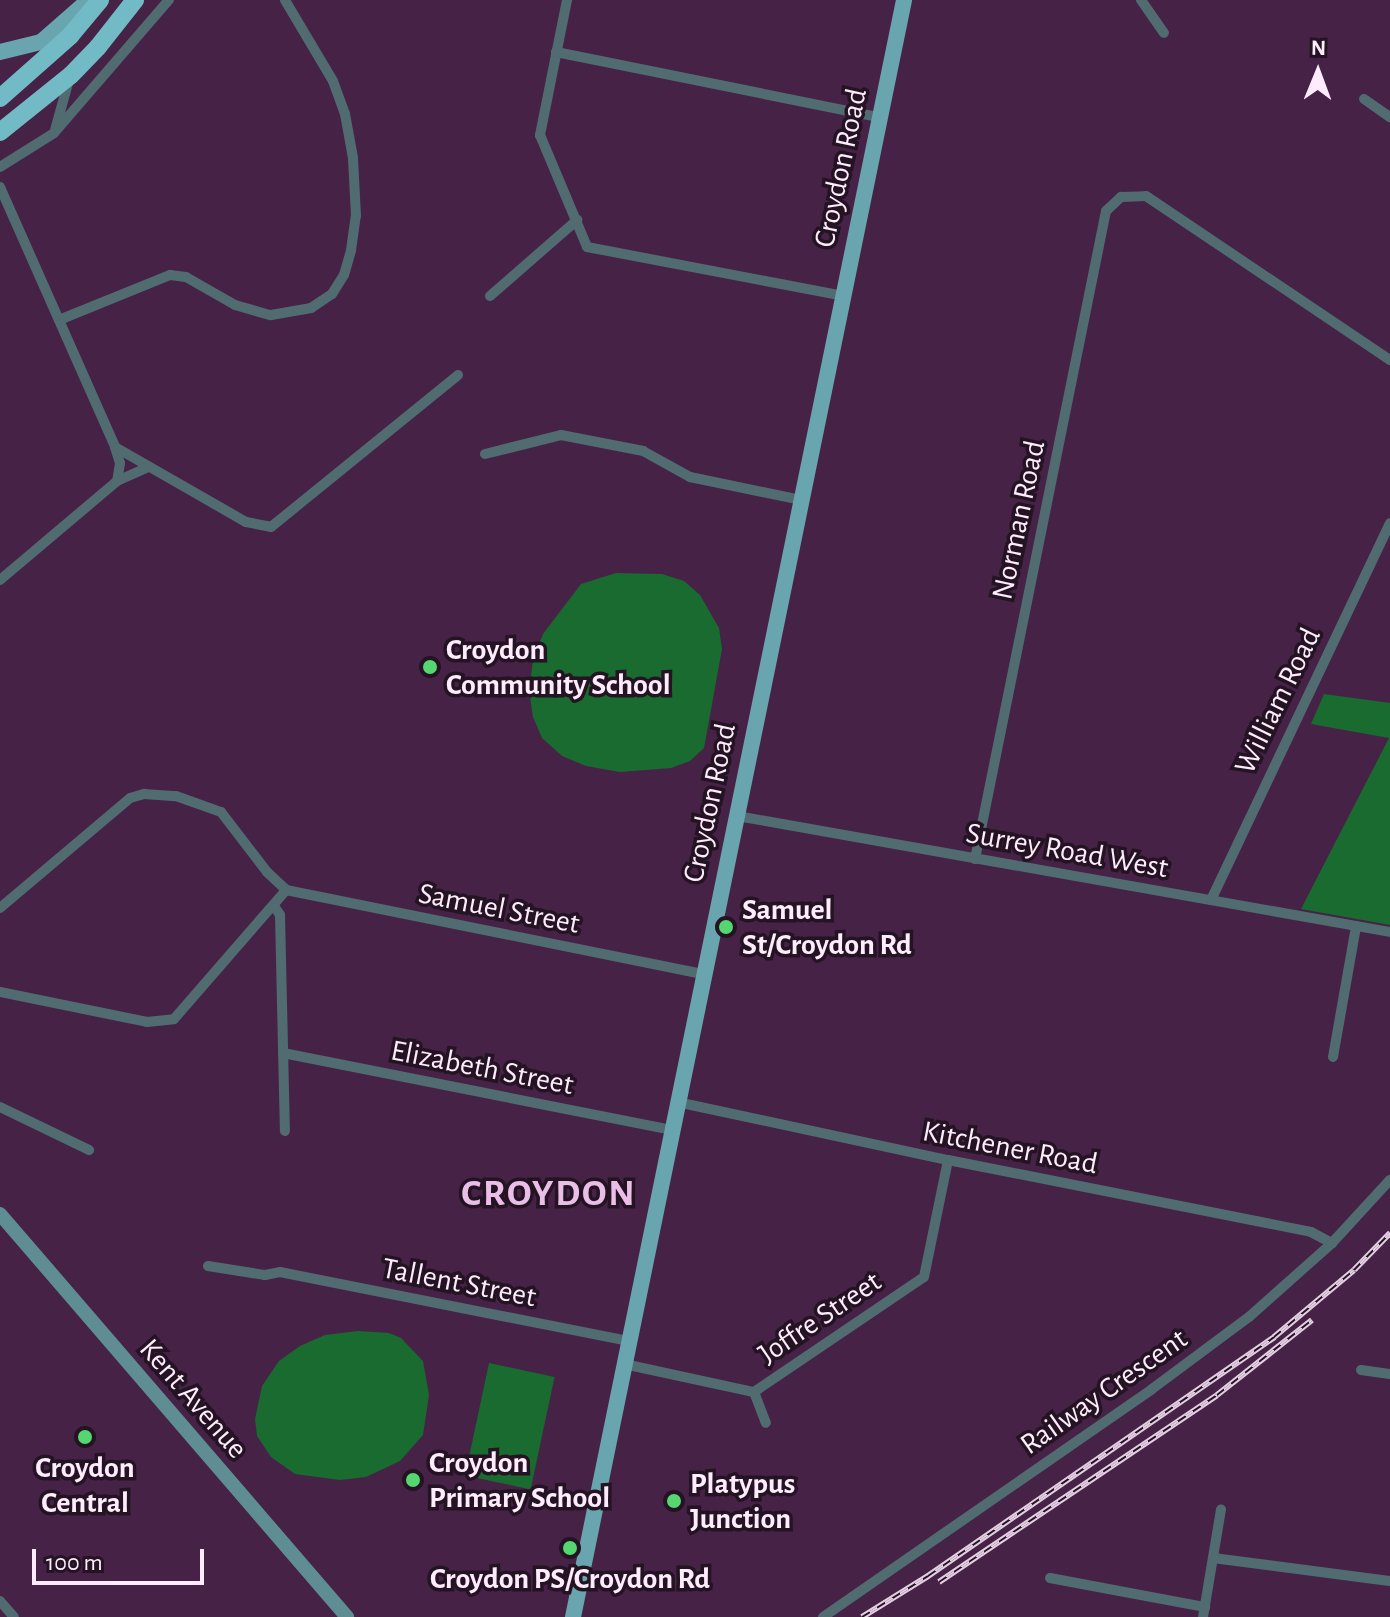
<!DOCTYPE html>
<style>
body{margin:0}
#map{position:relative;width:1390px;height:1617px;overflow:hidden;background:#462346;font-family:"Alegreya Sans",sans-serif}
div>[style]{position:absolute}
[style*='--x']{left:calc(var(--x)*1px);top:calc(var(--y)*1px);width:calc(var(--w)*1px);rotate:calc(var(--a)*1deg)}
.green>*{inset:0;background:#196b2f;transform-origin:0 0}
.street>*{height:10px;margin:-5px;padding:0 5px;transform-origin:5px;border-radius:5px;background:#506c71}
.secondary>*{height:14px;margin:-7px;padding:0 7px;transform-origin:7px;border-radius:7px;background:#5f8d94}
.primary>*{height:16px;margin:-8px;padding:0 8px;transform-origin:8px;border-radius:8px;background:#69a5ae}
.highway>*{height:18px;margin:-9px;padding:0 9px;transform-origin:9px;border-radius:9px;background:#72bbc6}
.rail>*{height:6px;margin-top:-3px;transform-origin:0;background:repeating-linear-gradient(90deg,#241423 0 9px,#e4d0e3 0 18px);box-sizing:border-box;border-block:2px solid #e4d0e3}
.dots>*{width:22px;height:22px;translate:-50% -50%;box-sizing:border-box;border:4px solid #241423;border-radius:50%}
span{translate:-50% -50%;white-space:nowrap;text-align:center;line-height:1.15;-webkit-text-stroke:7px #241423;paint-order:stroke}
.street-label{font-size:30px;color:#feecfd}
.poi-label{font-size:30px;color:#feecfd;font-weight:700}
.left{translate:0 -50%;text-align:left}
.district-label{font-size:38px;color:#ebbee8;font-weight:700;letter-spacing:2px}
.north{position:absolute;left:1278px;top:32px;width:80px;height:80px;-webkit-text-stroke:6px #241423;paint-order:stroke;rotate:1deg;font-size:22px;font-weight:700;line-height:32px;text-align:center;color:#feecfd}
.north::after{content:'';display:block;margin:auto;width:28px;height:36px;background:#feecfd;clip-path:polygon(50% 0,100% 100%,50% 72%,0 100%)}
.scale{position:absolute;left:32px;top:1549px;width:172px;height:36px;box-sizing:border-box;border:4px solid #feecfd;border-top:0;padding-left:10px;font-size:24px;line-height:28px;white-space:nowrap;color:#feecfd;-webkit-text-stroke:6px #241423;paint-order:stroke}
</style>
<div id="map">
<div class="green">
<i style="clip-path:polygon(616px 573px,662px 574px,684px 581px,700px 595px,719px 628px,722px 649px,704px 748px,690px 761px,671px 768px,620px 772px,586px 766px,562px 756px,542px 738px,533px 717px,529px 690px,533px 660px,543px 634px,581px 584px)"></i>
<i style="clip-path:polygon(1324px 694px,1390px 703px,1390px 925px,1301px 909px,1389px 738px,1311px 724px)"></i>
<i style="clip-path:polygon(358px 1331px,389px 1333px,401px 1338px,423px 1361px,429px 1395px,423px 1435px,400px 1461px,366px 1477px,340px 1480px,295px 1474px,271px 1457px,257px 1436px,255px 1419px,262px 1386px,279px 1361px,300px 1346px,325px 1335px)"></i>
<i style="left:489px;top:1363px;width:67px;height:115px;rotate:12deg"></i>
</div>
<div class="street">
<i style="--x:567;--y:0;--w:138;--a:101.3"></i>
<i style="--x:540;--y:135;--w:121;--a:67.2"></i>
<i style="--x:587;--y:247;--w:261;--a:10.8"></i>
<i style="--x:1141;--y:0;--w:40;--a:55.1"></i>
<i style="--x:556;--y:52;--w:329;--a:11.4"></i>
<i style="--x:1364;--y:99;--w:32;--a:35"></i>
<i style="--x:55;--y:130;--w:52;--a:-74.4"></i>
<i style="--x:0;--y:167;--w:64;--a:-32.2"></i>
<i style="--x:54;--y:133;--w:176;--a:-49.2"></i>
<i style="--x:0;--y:187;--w:284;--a:66.1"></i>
<i style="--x:115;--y:447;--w:17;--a:73"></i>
<i style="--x:120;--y:463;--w:18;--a:99"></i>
<i style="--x:490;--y:296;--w:116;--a:-41.1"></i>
<i style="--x:59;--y:320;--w:120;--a:-22.1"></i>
<i style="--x:170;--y:275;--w:16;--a:7"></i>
<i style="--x:186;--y:277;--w:56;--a:29.7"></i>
<i style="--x:235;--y:305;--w:37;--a:16"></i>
<i style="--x:271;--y:315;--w:41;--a:-9.9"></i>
<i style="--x:311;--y:308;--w:25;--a:-34"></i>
<i style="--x:332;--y:294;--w:22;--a:-58"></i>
<i style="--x:344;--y:275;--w:26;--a:-74"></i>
<i style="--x:351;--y:250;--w:34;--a:-82"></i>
<i style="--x:356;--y:216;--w:58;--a:-93"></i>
<i style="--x:353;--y:158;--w:45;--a:-100.3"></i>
<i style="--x:345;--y:114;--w:35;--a:-110"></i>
<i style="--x:333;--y:81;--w:94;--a:-120.7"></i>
<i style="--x:115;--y:447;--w:151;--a:29.8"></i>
<i style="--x:246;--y:522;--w:25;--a:11"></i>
<i style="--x:271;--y:527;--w:241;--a:-39.1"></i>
<i style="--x:485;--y:454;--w:78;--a:-14"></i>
<i style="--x:561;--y:435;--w:84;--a:11"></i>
<i style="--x:643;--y:451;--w:54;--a:29"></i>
<i style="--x:690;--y:477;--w:113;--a:11.7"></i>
<i style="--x:0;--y:580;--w:153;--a:-40.2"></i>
<i style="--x:117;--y:481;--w:35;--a:-24"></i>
<i style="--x:737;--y:816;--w:663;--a:10.07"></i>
<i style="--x:975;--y:859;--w:661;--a:-78.57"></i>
<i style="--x:1106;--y:211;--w:21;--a:-43"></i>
<i style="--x:1121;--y:197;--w:25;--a:-2"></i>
<i style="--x:1146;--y:196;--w:294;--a:33.9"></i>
<i style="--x:286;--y:890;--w:425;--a:11.4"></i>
<i style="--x:1211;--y:900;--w:417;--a:-64.6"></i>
<i style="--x:274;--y:906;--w:11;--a:56"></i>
<i style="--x:280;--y:915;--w:216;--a:88.7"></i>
<i style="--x:0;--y:908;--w:170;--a:-40.2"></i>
<i style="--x:130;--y:798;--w:15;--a:-16"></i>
<i style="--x:144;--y:794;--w:32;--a:4"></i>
<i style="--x:176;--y:796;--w:48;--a:19.6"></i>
<i style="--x:221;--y:812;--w:76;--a:52.5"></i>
<i style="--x:267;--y:872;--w:26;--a:43"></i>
<i style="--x:0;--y:992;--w:150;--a:11.5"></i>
<i style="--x:147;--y:1022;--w:27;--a:-6"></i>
<i style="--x:174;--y:1019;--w:171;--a:-49"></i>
<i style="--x:283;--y:1053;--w:396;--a:11.2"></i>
<i style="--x:1333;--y:1057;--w:133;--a:-80"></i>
<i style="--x:677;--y:1102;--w:277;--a:12.1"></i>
<i style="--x:948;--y:1160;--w:370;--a:11.2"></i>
<i style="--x:1311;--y:1232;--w:24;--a:28"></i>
<i style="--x:0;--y:1107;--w:99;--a:25.8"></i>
<i style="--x:208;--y:1266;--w:58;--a:9"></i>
<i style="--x:265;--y:1275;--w:15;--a:-11"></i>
<i style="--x:280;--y:1272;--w:356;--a:11.2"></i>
<i style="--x:624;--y:1364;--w:133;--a:12.2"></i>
<i style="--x:754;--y:1392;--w:205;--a:-34.1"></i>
<i style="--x:924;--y:1277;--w:119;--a:-78.4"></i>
<i style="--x:1361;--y:1370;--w:29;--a:8"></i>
<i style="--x:754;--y:1392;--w:33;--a:69"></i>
<i style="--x:1213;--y:1558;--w:178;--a:7.4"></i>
<i style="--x:1050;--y:1578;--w:158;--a:10.6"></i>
<i style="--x:0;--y:1601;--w:21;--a:49"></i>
<i style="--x:823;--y:1617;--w:400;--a:-34.7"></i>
<i style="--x:1152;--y:1389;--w:121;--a:-36.6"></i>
<i style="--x:1249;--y:1317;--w:111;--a:-41.7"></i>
<i style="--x:1332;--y:1243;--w:86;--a:-47.4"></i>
<i style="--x:1203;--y:1617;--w:109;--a:-80.5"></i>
</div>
<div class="secondary">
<i style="--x:0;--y:1214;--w:532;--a:49.27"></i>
</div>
<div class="primary">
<i style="--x:0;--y:52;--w:42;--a:-13.7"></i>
<i style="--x:41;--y:42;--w:64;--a:-41.2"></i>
<i style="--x:573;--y:1617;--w:1651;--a:-78.43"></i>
</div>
<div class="highway">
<i style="--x:0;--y:98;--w:94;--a:-41.5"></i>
<i style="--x:70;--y:36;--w:47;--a:-50.2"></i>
<i style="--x:0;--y:132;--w:91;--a:-38.8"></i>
<i style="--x:71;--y:75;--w:39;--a:-46"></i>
<i style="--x:98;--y:47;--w:60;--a:-51.8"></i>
</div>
<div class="rail">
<i style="--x:939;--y:1582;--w:335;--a:-33.9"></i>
<i style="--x:1217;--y:1395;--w:121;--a:-38.3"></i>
<i style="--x:862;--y:1617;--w:78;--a:-31.8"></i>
<i style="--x:928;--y:1576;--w:421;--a:-34.6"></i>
<i style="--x:1274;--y:1337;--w:104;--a:-39.9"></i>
<i style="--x:1354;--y:1270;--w:52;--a:-45.8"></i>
</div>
<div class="dots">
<i style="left:430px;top:667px;background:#56d671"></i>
<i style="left:726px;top:927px;background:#56d671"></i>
<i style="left:85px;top:1437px;background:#56d671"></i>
<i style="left:413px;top:1480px;background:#56d671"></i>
<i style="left:674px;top:1501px;background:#56d671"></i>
<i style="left:570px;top:1548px;background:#56d671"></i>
</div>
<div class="street-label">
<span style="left:841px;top:168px;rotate:-78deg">Croydon Road</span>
<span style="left:1019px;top:520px;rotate:-78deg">Norman Road</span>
<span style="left:1278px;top:701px;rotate:-64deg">William Road</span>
<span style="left:710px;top:803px;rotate:-78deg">Croydon Road</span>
<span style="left:1067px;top:851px;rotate:10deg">Surrey Road West</span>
<span style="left:499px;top:909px;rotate:11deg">Samuel Street</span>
<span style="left:482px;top:1068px;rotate:11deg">Elizabeth Street</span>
<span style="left:1010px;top:1148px;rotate:11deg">Kitchener Road</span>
<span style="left:459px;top:1283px;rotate:11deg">Tallent Street</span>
<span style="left:820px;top:1318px;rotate:-34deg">Joffre Street</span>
<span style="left:1104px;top:1392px;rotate:-35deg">Railway Crescent</span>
<span style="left:193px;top:1399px;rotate:49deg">Kent Avenue</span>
</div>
<div class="poi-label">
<span class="left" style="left:446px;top:667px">Croydon<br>Community School</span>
<span class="left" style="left:742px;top:927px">Samuel<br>St/Croydon Rd</span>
<span class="left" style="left:429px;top:1480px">Croydon<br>Primary School</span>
<span style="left:85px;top:1485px">Croydon<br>Central</span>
<span class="left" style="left:690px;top:1501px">Platypus<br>Junction</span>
<span style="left:570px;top:1579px">Croydon PS/Croydon Rd</span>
</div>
<div class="district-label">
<span style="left:549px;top:1195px">CROYDON</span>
</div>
<div class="north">N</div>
<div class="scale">100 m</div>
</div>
